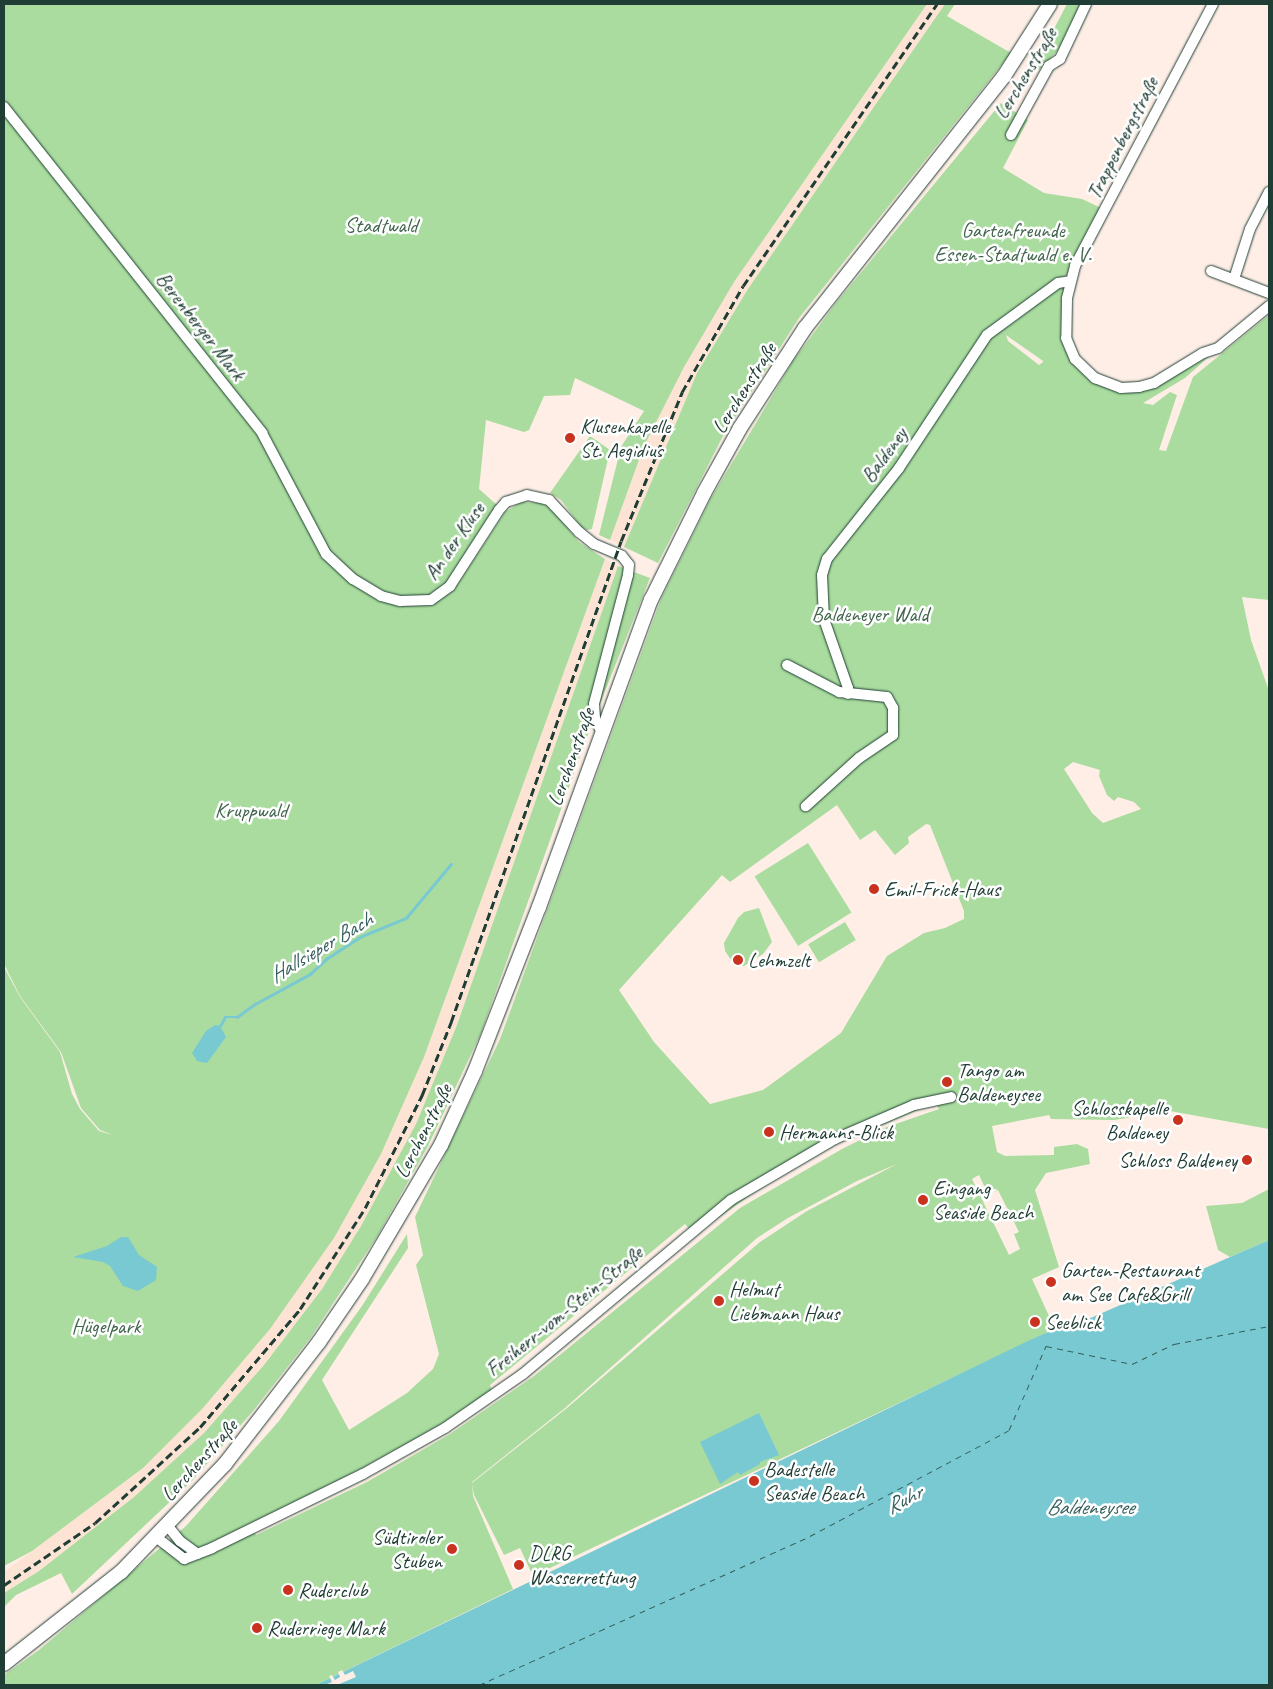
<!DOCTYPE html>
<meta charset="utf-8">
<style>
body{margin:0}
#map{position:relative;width:1273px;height:1689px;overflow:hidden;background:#feeee6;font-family:Caveat,sans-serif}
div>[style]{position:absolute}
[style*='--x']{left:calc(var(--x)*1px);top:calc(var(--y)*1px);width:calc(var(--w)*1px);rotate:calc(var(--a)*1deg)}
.built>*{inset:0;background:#fde3d4}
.green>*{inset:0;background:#a9dc9e;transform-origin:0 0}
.water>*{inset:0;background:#79c9d2}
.pier>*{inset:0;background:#feeee6}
.stream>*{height:2.5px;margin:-1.25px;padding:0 1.25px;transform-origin:1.25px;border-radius:1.25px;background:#79c9d2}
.ferry>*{height:1px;margin-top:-0.5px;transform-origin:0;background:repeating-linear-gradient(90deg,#36605c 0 6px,transparent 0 11px)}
.roads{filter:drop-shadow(0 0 1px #1f3d34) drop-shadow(0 0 1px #1f3d34)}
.minor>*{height:10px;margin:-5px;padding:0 5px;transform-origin:5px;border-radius:5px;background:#fff}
.major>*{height:14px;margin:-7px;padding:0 7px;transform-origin:7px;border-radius:7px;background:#fff}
.rail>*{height:2.5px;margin-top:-1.25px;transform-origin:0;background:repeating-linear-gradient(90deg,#1f3d34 0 8px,transparent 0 12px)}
.dots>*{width:14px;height:14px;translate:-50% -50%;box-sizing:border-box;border:2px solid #fff;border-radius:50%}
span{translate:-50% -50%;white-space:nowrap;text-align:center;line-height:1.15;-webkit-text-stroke:5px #fff;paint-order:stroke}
.street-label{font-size:21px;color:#1f3d34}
.park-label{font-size:21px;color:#42654e}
.poi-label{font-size:21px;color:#1f3d34}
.left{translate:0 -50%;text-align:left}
.right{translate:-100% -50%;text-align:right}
.water-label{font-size:22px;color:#36605c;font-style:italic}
.frame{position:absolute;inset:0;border:5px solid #1f3d34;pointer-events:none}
</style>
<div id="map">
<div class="built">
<i style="clip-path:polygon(927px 4px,945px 4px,748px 289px,697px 373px,624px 547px,610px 540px,644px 446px,684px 367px,734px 282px)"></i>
<i style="clip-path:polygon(605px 559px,618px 566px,457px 1025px,416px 1124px,361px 1226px,322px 1289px,264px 1365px,204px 1433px,134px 1497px,39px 1571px,4px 1593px,4px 1572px,143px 1468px,203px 1408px,270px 1329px,334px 1238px,381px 1154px,424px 1057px)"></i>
</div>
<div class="green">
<i style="clip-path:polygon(4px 4px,927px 4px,734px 282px,684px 367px,644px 446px,610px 540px,599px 535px,621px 447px,644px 411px,575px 378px,570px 395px,544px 396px,529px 430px,524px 432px,486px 420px,479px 489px,497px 505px,446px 586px,433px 595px,404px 599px,384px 593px,366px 583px,328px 551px,259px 434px,326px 557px,381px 598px,439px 599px,454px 590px,505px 512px,521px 502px,541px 503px,552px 509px,579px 542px,605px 559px,424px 1057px,381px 1154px,334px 1238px,270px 1329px,203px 1408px,143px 1468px,32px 1551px,4px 1566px,4px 967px,20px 997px,60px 1052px,72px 1094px,80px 1109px,99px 1131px,113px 1135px,100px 1130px,81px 1108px,61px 1052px,20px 996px,4px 964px)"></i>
<i style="clip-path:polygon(945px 4px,955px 4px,947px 16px,1011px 53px,799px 318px,723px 436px,658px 563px,624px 547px,697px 373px,748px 289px)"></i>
<i style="clip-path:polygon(1067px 4px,1081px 4px,1060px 48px,1039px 70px,1034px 67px)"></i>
<i style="clip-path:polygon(evenodd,1001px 103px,1028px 120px,1003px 168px,1044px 193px,1082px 199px,1101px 208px,1066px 276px,1052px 284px,1068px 284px,1068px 349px,1109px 386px,1171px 378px,1211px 355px,1185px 378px,1143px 403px,1153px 405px,1170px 392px,1177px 395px,1159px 450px,1166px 451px,1193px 377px,1269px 315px,1269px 600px,1242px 597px,1251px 640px,1269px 691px,1269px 1129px,1170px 1111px,1114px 1120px,1051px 1119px,1049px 1115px,992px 1126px,997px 1152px,1005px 1156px,1054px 1155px,1054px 1147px,1077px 1144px,1088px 1149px,1090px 1164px,1046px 1173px,1035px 1190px,1059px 1267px,1032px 1279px,1055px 1329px,533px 1576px,520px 1548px,504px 1555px,474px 1495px,472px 1483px,567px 1408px,760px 1242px,807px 1211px,897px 1164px,857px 1181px,788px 1218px,757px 1238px,565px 1408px,472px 1482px,473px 1496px,513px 1589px,316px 1685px,4px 1685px,4px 1675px,39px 1650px,186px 1526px,279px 1421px,362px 1306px,407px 1234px,408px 1248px,322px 1380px,349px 1430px,407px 1393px,433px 1369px,439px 1354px,416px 1265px,423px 1255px,415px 1217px,500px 1039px,661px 599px,711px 498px,793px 361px,836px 303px,1001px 103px,1006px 335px,1043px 361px,1043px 362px,1039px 365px,1008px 341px,1006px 335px,1001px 103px,1073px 762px,1100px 770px,1099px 776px,1107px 795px,1114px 801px,1118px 797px,1134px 802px,1141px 809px,1103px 823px,1092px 813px,1064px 769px,1073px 762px,1001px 103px,837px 805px,860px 840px,875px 830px,895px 855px,909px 843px,908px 837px,926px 824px,930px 825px,964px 911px,964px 919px,945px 928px,924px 933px,887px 956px,841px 1033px,763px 1090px,710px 1104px,654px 1042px,619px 990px,722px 875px,730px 882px,837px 805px,1001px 103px,935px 1103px,939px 1109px,884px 1128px,842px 1149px,740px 1208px,534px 1376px,450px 1434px,367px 1482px,256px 1535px,250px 1524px,361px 1469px,445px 1422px,492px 1391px,490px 1385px,685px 1224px,694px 1235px,772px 1180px,839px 1143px,935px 1103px,1001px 103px,979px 1175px,988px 1194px,998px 1190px,1019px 1232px,1014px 1234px,1020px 1249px,1009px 1255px,972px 1179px,979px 1175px)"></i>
<i style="clip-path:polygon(590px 436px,610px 450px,592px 529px,587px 530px,581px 527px,561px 500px,550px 493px)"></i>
<i style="clip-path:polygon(618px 566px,650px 578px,588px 734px,481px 1033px,428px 1146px,378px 1235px,311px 1337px,253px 1411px,192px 1481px,72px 1594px,61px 1573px,16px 1595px,4px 1607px,4px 1593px,39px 1571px,134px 1497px,204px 1433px,264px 1365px,322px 1289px,361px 1226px,416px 1124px,457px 1025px)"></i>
<i style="left:808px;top:843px;width:82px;height:63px;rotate:58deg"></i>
<i style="clip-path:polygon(759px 908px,772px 942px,763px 954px,744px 966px,734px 964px,725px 951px,724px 943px,738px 918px,744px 912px)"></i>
<i style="left:845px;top:922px;width:21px;height:43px;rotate:59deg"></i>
<i style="clip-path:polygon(1269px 1189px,1269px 1240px,1230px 1257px,1218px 1250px,1206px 1206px,1242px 1203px)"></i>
</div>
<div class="water">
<i style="clip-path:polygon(215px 1025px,220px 1026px,226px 1037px,207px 1063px,197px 1061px,192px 1053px,206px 1031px)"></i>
<i style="clip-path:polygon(121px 1237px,128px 1237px,139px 1255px,157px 1267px,156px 1280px,138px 1291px,123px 1286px,110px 1266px,103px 1262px,73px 1257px,107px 1246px)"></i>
<i style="clip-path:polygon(1269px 1240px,1269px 1685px,316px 1685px,1030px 1340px,1069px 1323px,1072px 1325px,1086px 1320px)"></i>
<i style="clip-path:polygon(759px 1413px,779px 1455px,760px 1462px,760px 1464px,740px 1475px,738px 1472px,720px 1484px,700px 1442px)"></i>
</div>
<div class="pier">
<i style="clip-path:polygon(342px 1670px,345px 1675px,353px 1671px,356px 1677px,337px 1685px,325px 1685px,332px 1682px,329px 1676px,332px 1675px,335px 1680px,340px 1677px,338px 1672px)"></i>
</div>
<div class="stream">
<i style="--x:220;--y:1026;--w:10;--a:-61"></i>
<i style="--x:225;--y:1017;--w:12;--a:0"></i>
<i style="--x:237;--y:1017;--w:22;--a:-36"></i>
<i style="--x:255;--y:1004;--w:63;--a:-28.6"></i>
<i style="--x:310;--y:974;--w:22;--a:-43"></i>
<i style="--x:326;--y:959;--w:40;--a:-32.9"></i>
<i style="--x:360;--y:937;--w:50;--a:-22.4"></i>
<i style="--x:406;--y:918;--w:70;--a:-50.2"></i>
</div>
<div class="ferry">
<i style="--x:479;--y:1685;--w:363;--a:-24.2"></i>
<i style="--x:810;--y:1536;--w:225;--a:-28"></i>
<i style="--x:1009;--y:1430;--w:92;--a:-66.2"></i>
<i style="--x:1046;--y:1346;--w:88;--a:11.8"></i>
<i style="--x:1132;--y:1364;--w:47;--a:-25.5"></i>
<i style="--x:1174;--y:1344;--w:97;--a:-10.7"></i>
</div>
<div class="roads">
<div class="minor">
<i style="--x:1213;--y:4;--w:296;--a:117.8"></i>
<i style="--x:1075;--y:266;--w:34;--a:104"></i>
<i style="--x:1067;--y:299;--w:39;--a:91"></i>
<i style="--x:1066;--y:338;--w:23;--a:67"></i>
<i style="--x:1075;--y:359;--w:28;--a:44"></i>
<i style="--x:1095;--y:378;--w:28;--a:21"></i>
<i style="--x:1121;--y:388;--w:18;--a:-3"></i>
<i style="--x:1139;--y:387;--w:16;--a:-15"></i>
<i style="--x:1154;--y:383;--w:57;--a:-31.5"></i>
<i style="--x:1203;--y:353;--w:16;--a:-18"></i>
<i style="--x:1218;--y:348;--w:66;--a:-39.5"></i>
<i style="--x:4;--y:107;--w:416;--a:51.6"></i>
<i style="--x:262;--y:433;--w:137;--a:62.1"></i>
<i style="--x:326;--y:554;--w:37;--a:43"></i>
<i style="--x:353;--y:579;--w:33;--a:31"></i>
<i style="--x:381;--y:596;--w:20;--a:15"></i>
<i style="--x:400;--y:601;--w:31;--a:-2"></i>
<i style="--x:431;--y:600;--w:24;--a:-36"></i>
<i style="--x:450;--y:586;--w:90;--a:-57.2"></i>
<i style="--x:499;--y:510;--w:11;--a:-49"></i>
<i style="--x:506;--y:502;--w:22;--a:-18"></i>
<i style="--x:527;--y:495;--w:23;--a:13"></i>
<i style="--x:549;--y:500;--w:44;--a:46.8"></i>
<i style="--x:579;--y:532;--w:19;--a:39"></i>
<i style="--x:594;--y:544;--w:30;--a:23"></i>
<i style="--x:622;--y:556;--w:11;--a:52"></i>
<i style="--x:629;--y:565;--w:10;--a:96"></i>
<i style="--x:628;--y:575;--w:133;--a:104.8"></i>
<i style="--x:594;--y:704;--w:15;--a:86"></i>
<i style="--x:595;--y:719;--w:13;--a:63"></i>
<i style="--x:1011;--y:135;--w:79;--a:-61.2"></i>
<i style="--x:1049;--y:66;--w:13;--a:-32"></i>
<i style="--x:1060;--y:59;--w:61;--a:-64.7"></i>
<i style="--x:1211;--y:271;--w:62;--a:20.8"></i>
<i style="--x:1234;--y:279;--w:52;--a:-72.3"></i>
<i style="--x:1250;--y:229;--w:42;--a:-62.8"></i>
<i style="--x:787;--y:665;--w:59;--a:27.4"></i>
<i style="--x:839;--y:692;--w:48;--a:5.9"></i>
<i style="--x:887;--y:697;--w:13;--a:61"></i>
<i style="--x:893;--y:708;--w:27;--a:90"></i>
<i style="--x:893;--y:735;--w:41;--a:145.9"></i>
<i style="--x:859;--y:758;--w:72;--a:137.8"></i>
<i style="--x:848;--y:694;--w:6;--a:-90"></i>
<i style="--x:848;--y:688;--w:73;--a:-109.2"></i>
<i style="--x:824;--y:619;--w:44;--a:-92.6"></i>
<i style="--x:822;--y:575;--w:17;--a:-73"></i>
<i style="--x:827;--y:559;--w:116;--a:-51.6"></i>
<i style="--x:899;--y:468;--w:159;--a:-56.5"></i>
<i style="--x:987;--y:335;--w:88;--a:-36.2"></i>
<i style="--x:1058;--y:283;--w:12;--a:-9"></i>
<i style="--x:167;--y:1525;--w:21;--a:51"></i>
<i style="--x:180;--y:1541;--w:22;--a:36"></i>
<i style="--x:156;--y:1537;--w:36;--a:38"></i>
<i style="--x:184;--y:1559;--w:30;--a:-21"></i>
<i style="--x:212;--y:1548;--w:168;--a:-26.1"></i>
<i style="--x:363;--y:1474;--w:94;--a:-29.3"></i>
<i style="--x:445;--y:1428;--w:95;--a:-34.7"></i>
<i style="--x:523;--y:1374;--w:271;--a:-39.9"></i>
<i style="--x:731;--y:1200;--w:121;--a:-30.4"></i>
<i style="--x:835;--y:1139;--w:86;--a:-23.3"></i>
<i style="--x:914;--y:1105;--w:38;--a:-12"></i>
</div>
<div class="major">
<i style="--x:4;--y:1664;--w:149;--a:-38.2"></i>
<i style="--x:121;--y:1572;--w:150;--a:-46.1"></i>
<i style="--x:225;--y:1464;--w:154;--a:-52.4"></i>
<i style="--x:319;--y:1342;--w:76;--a:-55.7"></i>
<i style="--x:362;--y:1279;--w:156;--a:-59.5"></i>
<i style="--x:441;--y:1145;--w:81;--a:-65.3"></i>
<i style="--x:475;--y:1071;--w:176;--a:-68.7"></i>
<i style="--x:539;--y:907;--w:327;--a:-70"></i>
<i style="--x:651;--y:600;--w:119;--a:-63.6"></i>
<i style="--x:704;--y:493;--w:74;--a:-61"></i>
<i style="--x:740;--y:428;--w:119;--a:-57"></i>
<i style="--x:805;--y:328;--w:321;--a:-51.7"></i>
<i style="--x:1004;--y:76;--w:85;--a:-57.4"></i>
</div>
</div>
<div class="rail">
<i style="--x:4;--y:1585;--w:110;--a:-34.3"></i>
<i style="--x:95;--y:1523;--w:142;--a:-42.4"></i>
<i style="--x:200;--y:1427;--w:155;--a:-49.7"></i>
<i style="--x:300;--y:1309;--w:120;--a:-57.2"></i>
<i style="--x:365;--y:1208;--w:127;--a:-63.2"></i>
<i style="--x:422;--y:1095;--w:79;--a:-68.3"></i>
<i style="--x:451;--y:1022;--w:510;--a:-70.54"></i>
<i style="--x:621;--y:541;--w:161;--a:-67.7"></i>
<i style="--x:682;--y:392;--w:122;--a:-60.1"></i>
<i style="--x:743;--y:286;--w:342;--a:-55.5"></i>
</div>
<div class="dots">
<i style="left:570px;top:438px;background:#c8321e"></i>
<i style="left:874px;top:889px;background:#c8321e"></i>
<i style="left:738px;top:960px;background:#c8321e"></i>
<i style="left:947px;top:1082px;background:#c8321e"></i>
<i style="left:1178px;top:1120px;background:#c8321e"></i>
<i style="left:769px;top:1132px;background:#c8321e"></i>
<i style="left:1247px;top:1160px;background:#c8321e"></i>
<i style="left:923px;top:1200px;background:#c8321e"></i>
<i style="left:1051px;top:1282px;background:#c8321e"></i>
<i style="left:719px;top:1301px;background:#c8321e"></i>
<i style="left:1035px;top:1322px;background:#c8321e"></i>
<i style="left:754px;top:1481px;background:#c8321e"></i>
<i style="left:452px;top:1549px;background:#c8321e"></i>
<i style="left:519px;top:1565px;background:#c8321e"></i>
<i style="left:288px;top:1590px;background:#c8321e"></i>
<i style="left:257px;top:1628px;background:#c8321e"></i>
</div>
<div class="street-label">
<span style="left:1025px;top:73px;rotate:-59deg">Lerchenstraße</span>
<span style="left:1122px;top:138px;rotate:-63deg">Trappenbergstraße</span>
<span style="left:201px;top:326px;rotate:52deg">Berenberger Mark</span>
<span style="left:744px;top:388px;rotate:-58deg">Lerchenstraße</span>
<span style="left:884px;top:455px;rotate:-54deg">Baldeney</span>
<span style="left:454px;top:541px;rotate:-55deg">An der Kluse</span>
<span style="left:571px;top:757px;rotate:-70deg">Lerchenstraße</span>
<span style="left:423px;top:1131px;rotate:-63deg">Lerchenstraße</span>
<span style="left:564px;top:1311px;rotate:-39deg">Freiherr-vom-Stein-Straße</span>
<span style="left:199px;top:1460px;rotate:-48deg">Lerchenstraße</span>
</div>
<div class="park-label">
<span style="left:381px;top:225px">Stadtwald</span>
<span style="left:1013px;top:242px">Gartenfreunde<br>Essen-Stadtwald e. V.</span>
<span style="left:870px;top:614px">Baldeneyer Wald</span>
<span style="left:251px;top:810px">Kruppwald</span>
<span style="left:106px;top:1326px">Hügelpark</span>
</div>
<div class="poi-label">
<span class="left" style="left:580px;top:438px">Klusenkapelle<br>St. Aegidius</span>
<span class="left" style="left:884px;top:889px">Emil-Frick-Haus</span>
<span class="left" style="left:748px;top:960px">Lehmzelt</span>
<span class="left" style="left:957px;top:1082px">Tango am<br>Baldeneysee</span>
<span class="right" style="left:1168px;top:1120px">Schlosskapelle<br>Baldeney</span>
<span class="left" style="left:779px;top:1132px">Hermanns-Blick</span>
<span class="right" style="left:1237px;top:1160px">Schloss Baldeney</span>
<span class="left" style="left:933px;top:1200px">Eingang<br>Seaside Beach</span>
<span class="left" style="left:1061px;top:1282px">Garten-Restaurant<br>am See Cafe&amp;Grill</span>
<span class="left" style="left:729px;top:1301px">Helmut<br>Liebmann Haus</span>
<span class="left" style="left:1045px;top:1322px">Seeblick</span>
<span class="left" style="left:764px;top:1481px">Badestelle<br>Seaside Beach</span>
<span class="right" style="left:442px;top:1549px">Südtiroler<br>Stuben</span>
<span class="left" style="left:529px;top:1565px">DLRG<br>Wasserrettung</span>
<span class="left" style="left:298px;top:1590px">Ruderclub</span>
<span class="left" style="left:267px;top:1628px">Ruderriege Mark</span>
</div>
<div class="water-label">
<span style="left:321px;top:948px;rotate:-31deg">Hallsieper Bach</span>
<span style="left:904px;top:1500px;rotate:-27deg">Ruhr</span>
<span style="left:1090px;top:1508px">Baldeneysee</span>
</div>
<div class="frame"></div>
</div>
